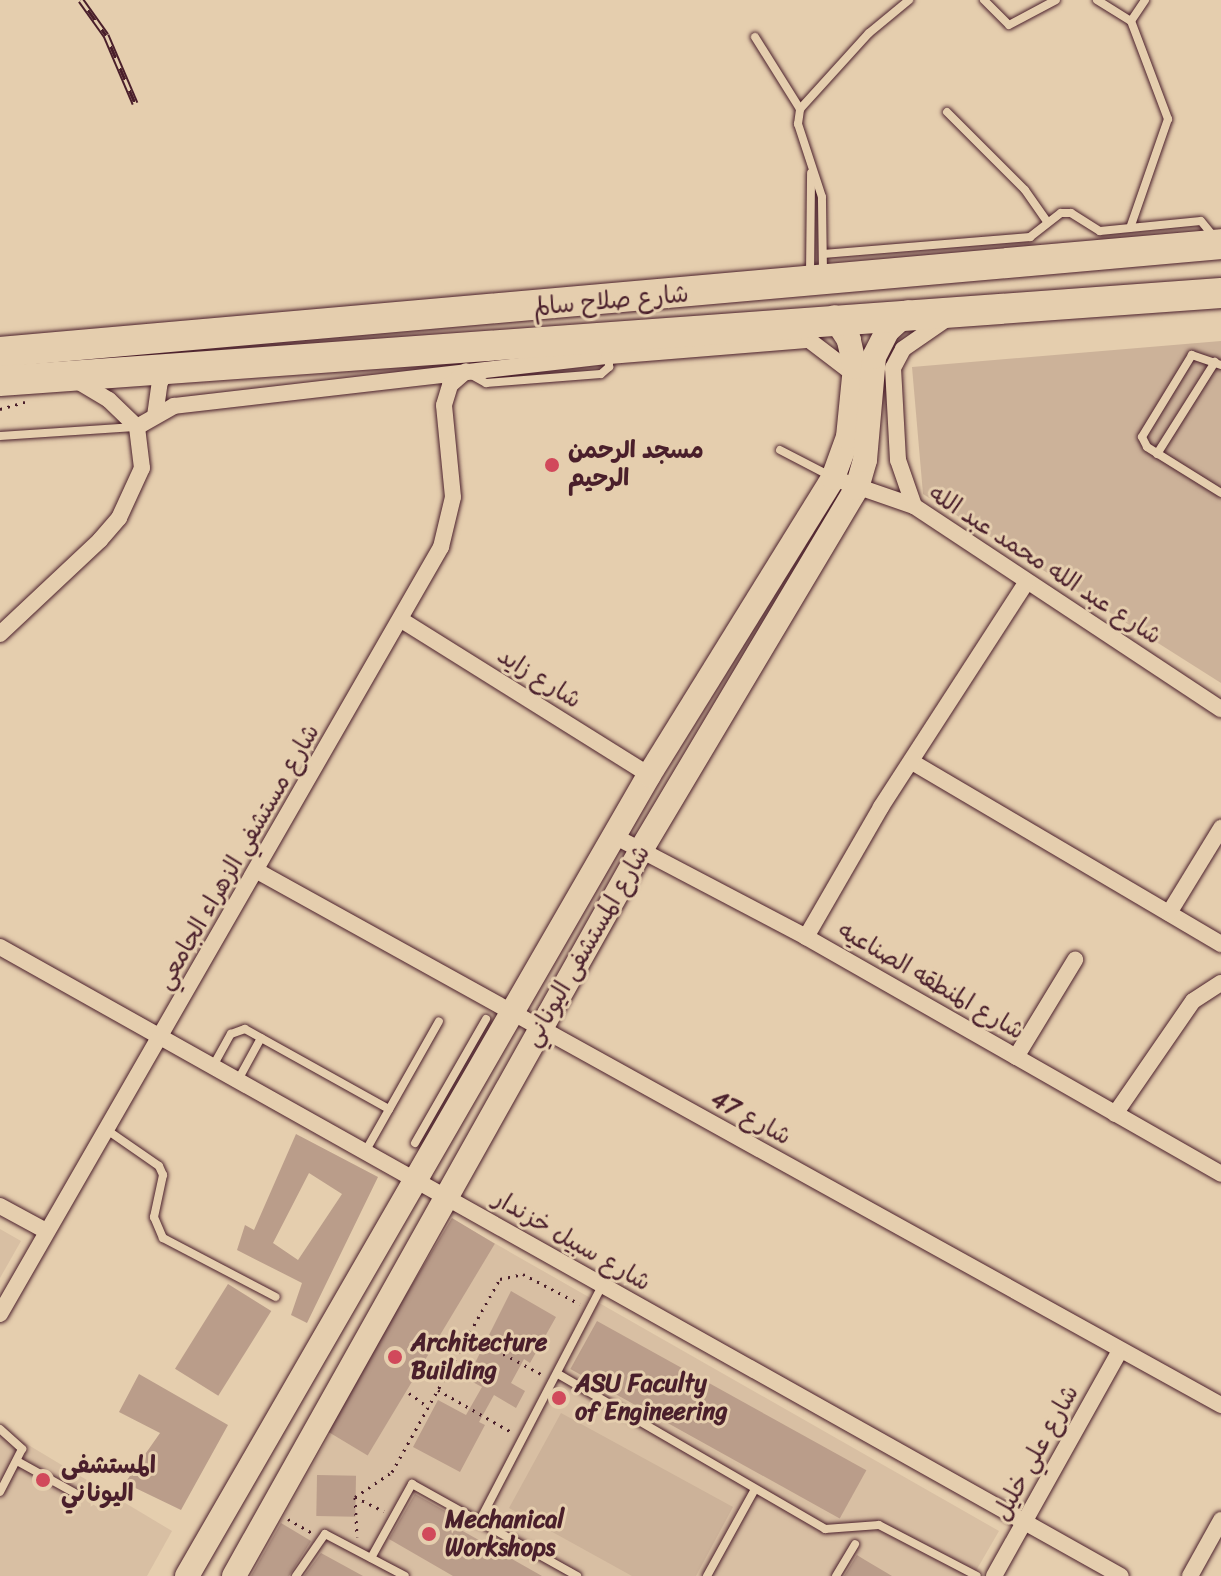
<!DOCTYPE html>
<meta charset="utf-8">
<style>
body{margin:0}
#map{position:relative;width:1221px;height:1576px;overflow:hidden;background:#e5ceae;font-family:Sriracha,"Playpen Sans Arabic",sans-serif}
div>[style]{position:absolute}
[style*='--x']{left:calc(var(--x)*1px);top:calc(var(--y)*1px);width:calc(var(--w)*1px);rotate:calc(var(--a)*1deg)}
.built>*{inset:0;background:#d8bfa3}
.green>*{inset:0;background:#ccb299}
.building>*{inset:0;background:#ba9d8a;transform-origin:0 0}
.path>*{height:3px;margin-top:-1.5px;transform-origin:0;background:repeating-linear-gradient(90deg,#4a1f2b 0 2px,transparent 0 8px)}
.roads{filter:drop-shadow(0 0 2px #4a1f2b) drop-shadow(0 0 2px #4a1f2b)}
.lane>*{height:8px;margin:-4px;padding:0 4px;transform-origin:4px;border-radius:4px;background:#e5ceae}
.street>*{height:16px;margin:-8px;padding:0 8px;transform-origin:8px;border-radius:8px;background:#e5ceae}
.secondary>*{height:24px;margin:-12px;padding:0 12px;transform-origin:12px;border-radius:12px;background:#e5ceae}
.highway>*{height:30px;margin:-15px;padding:0 15px;transform-origin:15px;border-radius:15px;background:#e5ceae}
.rail>*{height:7px;margin-top:-3.5px;transform-origin:0;background:repeating-linear-gradient(90deg,#e5ceae 0 12px,#4a1f2b 0 24px);box-sizing:border-box;border-block:2px solid #4a1f2b}
.dots>*{width:22px;height:22px;translate:-50% -50%;box-sizing:border-box;border:4px solid #e5ceae;border-radius:50%}
span{translate:-50% -50%;white-space:nowrap;text-align:center;line-height:1.15;-webkit-text-stroke:6px #e5ceae;paint-order:stroke}
.street-label{font-size:24px;color:#4a1f2b}
.poi-label{font-size:24px;color:#4a1f2b;font-weight:700}
.left{translate:0 -50%;text-align:left}
</style>
<div id="map">
<div class="built">
<i style="clip-path:polygon(452px 1219px,999px 1531px,973px 1576px,250px 1576px)"></i>
<i style="clip-path:polygon(0 1229px,21px 1241px,0 1278px)"></i>
<i style="clip-path:polygon(0 1428px,172px 1531px,147px 1576px,0 1576px)"></i>
</div>
<div class="green">
<i style="clip-path:polygon(1221px 341px,1221px 683px,923px 494px,912px 367px)"></i>
<i style="clip-path:polygon(561px 1413px,733px 1507px,696px 1576px,632px 1576px,509px 1508px)"></i>
</div>
<div class="building">
<i style="clip-path:polygon(evenodd,296px 1134px,378px 1177px,307px 1323px,291px 1315px,302px 1283px,237px 1250px,245px 1225px,254px 1230px,296px 1134px,309px 1173px,342px 1194px,298px 1260px,273px 1243px,309px 1173px)"></i>
<i style="left:452px;top:1218px;width:50px;height:247px;rotate:31deg"></i>
<i style="left:228px;top:1284px;width:51px;height:100px;rotate:32deg"></i>
<i style="clip-path:polygon(511px 1291px,556px 1317px,530px 1363px,524px 1359px,511px 1383px,525px 1391px,516px 1408px,494px 1395px,479px 1422px,485px 1425px,460px 1472px,413px 1447px,438px 1400px,466px 1415px,482px 1387px,467px 1379px)"></i>
<i style="left:597px;top:1321px;width:308px;height:55px;rotate:29deg"></i>
<i style="clip-path:polygon(139px 1374px,228px 1425px,181px 1510px,125px 1483px,160px 1433px,119px 1412px)"></i>
<i style="left:317px;top:1475px;width:39px;height:41px;rotate:1deg"></i>
<i style="clip-path:polygon(415px 1494px,465px 1522px,461px 1530px,542px 1576px,453px 1576px,389px 1539px)"></i>
<i style="clip-path:polygon(281px 1523px,311px 1541px,289px 1576px,251px 1576px)"></i>
<i style="clip-path:polygon(321px 1553px,363px 1576px,304px 1576px)"></i>
<i style="clip-path:polygon(857px 1555px,865px 1560px,892px 1576px,844px 1576px)"></i>
</div>
<div class="path">
<i style="--x:0;--y:409;--w:26;--a:-16"></i>
<i style="--x:468;--y:1335;--w:85;--a:28.1"></i>
<i style="--x:438;--y:1390;--w:86;--a:29.8"></i>
<i style="--x:409;--y:1393;--w:24;--a:36"></i>
<i style="--x:355;--y:1497;--w:45;--a:-34"></i>
<i style="--x:392;--y:1472;--w:221;--a:-60.8"></i>
<i style="--x:500;--y:1279;--w:24;--a:-12"></i>
<i style="--x:523;--y:1274;--w:64;--a:27.8"></i>
<i style="--x:355;--y:1497;--w:40;--a:87.1"></i>
<i style="--x:355;--y:1497;--w:32;--a:26"></i>
<i style="--x:288;--y:1519;--w:28;--a:30"></i>
</div>
<div class="roads">
<div class="lane">
<i style="--x:984;--y:0;--w:35;--a:45"></i>
<i style="--x:1009;--y:25;--w:53;--a:-28"></i>
<i style="--x:1097;--y:0;--w:40;--a:32"></i>
<i style="--x:1131;--y:21;--w:105;--a:69.3"></i>
<i style="--x:1168;--y:119;--w:115;--a:109.2"></i>
<i style="--x:1131;--y:21;--w:25;--a:-56"></i>
<i style="--x:755;--y:37;--w:85;--a:58"></i>
<i style="--x:947;--y:112;--w:110;--a:45"></i>
<i style="--x:1025;--y:190;--w:38;--a:55"></i>
<i style="--x:823;--y:254;--w:208;--a:-4.7"></i>
<i style="--x:1030;--y:237;--w:39;--a:-38"></i>
<i style="--x:1061;--y:213;--w:10;--a:0"></i>
<i style="--x:1071;--y:213;--w:34;--a:32"></i>
<i style="--x:1100;--y:231;--w:101;--a:-5.7"></i>
<i style="--x:1201;--y:221;--w:22;--a:51"></i>
<i style="--x:823;--y:273;--w:76;--a:-90.8"></i>
<i style="--x:822;--y:197;--w:77;--a:-108.2"></i>
<i style="--x:798;--y:124;--w:15;--a:-82"></i>
<i style="--x:800;--y:109;--w:103;--a:-47.8"></i>
<i style="--x:869;--y:33;--w:52;--a:-39.5"></i>
<i style="--x:810;--y:275;--w:102;--a:-89.4"></i>
<i style="--x:1221;--y:365;--w:31;--a:-161"></i>
<i style="--x:1192;--y:355;--w:96;--a:121.4"></i>
<i style="--x:1142;--y:437;--w:11;--a:63"></i>
<i style="--x:1147;--y:447;--w:87;--a:31.9"></i>
<i style="--x:468;--y:373;--w:21;--a:29"></i>
<i style="--x:486;--y:383;--w:115;--a:-4.5"></i>
<i style="--x:601;--y:374;--w:11;--a:-41"></i>
<i style="--x:609;--y:367;--w:10;--a:-90"></i>
<i style="--x:0;--y:436;--w:135;--a:-3.8"></i>
<i style="--x:780;--y:450;--w:59;--a:27.4"></i>
<i style="--x:1157;--y:454;--w:109;--a:-57.8"></i>
<i style="--x:213;--y:1066;--w:37;--a:-61"></i>
<i style="--x:231;--y:1034;--w:15;--a:-20"></i>
<i style="--x:245;--y:1029;--w:165;--a:29.1"></i>
<i style="--x:238;--y:1080;--w:48;--a:-61.3"></i>
<i style="--x:107;--y:1130;--w:63;--a:34.7"></i>
<i style="--x:159;--y:1166;--w:10;--a:66"></i>
<i style="--x:163;--y:1175;--w:43;--a:102.1"></i>
<i style="--x:154;--y:1217;--w:23;--a:67"></i>
<i style="--x:163;--y:1238;--w:127;--a:27.6"></i>
<i style="--x:415;--y:1143;--w:143;--a:-60.2"></i>
<i style="--x:365;--y:1152;--w:150;--a:-60.5"></i>
<i style="--x:558;--y:1374;--w:309;--a:30.1"></i>
<i style="--x:825;--y:1529;--w:54;--a:-4.2"></i>
<i style="--x:879;--y:1525;--w:110;--a:27.5"></i>
<i style="--x:0;--y:1429;--w:30;--a:42"></i>
<i style="--x:22;--y:1449;--w:48;--a:117.1"></i>
<i style="--x:17;--y:1461;--w:66;--a:28.9"></i>
<i style="--x:479;--y:1522;--w:266;--a:-62.5"></i>
<i style="--x:371;--y:1558;--w:85;--a:-61"></i>
<i style="--x:412;--y:1484;--w:189;--a:29.1"></i>
<i style="--x:296;--y:1576;--w:51;--a:-55.4"></i>
<i style="--x:325;--y:1534;--w:90;--a:27.7"></i>
<i style="--x:707;--y:1576;--w:99;--a:-61.1"></i>
<i style="--x:836;--y:1576;--w:37;--a:-59"></i>
</div>
<div class="street">
<i style="--x:155;--y:416;--w:34;--a:-82"></i>
<i style="--x:160;--y:382;--w:16;--a:-55"></i>
<i style="--x:137;--y:427;--w:43;--a:-29.6"></i>
<i style="--x:174;--y:406;--w:438;--a:-6.6"></i>
<i style="--x:609;--y:356;--w:201;--a:-4.6"></i>
<i style="--x:809;--y:340;--w:58;--a:37.3"></i>
<i style="--x:833;--y:478;--w:86;--a:19.1"></i>
<i style="--x:914;--y:506;--w:368;--a:33.5"></i>
<i style="--x:914;--y:506;--w:49;--a:-109.2"></i>
<i style="--x:898;--y:460;--w:92;--a:-93.1"></i>
<i style="--x:893;--y:368;--w:21;--a:-62"></i>
<i style="--x:903;--y:349;--w:63;--a:-34.7"></i>
<i style="--x:403;--y:621;--w:290;--a:32"></i>
<i style="--x:0;--y:634;--w:137;--a:-43.2"></i>
<i style="--x:100;--y:540;--w:29;--a:-49"></i>
<i style="--x:119;--y:518;--w:55;--a:-65.3"></i>
<i style="--x:142;--y:468;--w:41;--a:-97"></i>
<i style="--x:137;--y:427;--w:39;--a:-136"></i>
<i style="--x:109;--y:400;--w:41;--a:-149"></i>
<i style="--x:912;--y:762;--w:359;--a:30.5"></i>
<i style="--x:614;--y:836;--w:217;--a:27.7"></i>
<i style="--x:806;--y:937;--w:478;--a:29.7"></i>
<i style="--x:259;--y:872;--w:1100;--a:28.99"></i>
<i style="--x:1169;--y:913;--w:100;--a:-58.5"></i>
<i style="--x:806;--y:937;--w:150;--a:-60"></i>
<i style="--x:881;--y:807;--w:267;--a:-57.1"></i>
<i style="--x:0;--y:947;--w:1285;--a:29.3"></i>
<i style="--x:1016;--y:1057;--w:114;--a:-58.7"></i>
<i style="--x:1115;--y:1114;--w:137;--a:-55.4"></i>
<i style="--x:1193;--y:1001;--w:33;--a:-33"></i>
<i style="--x:0;--y:1206;--w:52;--a:28.5"></i>
<i style="--x:0;--y:1314;--w:885;--a:-60.1"></i>
<i style="--x:441;--y:547;--w:51;--a:-76.5"></i>
<i style="--x:453;--y:497;--w:92;--a:-95.6"></i>
<i style="--x:444;--y:405;--w:21;--a:-73"></i>
<i style="--x:450;--y:385;--w:21;--a:-41"></i>
<i style="--x:994;--y:1576;--w:257;--a:-60.8"></i>
<i style="--x:1190;--y:1576;--w:64;--a:-61"></i>
</div>
<div class="secondary">
<i style="--x:187;--y:1576;--w:925;--a:-60.02"></i>
<i style="--x:649;--y:775;--w:349;--a:-58.2"></i>
<i style="--x:833;--y:478;--w:44;--a:-69.9"></i>
<i style="--x:848;--y:437;--w:70;--a:-84.3"></i>
<i style="--x:855;--y:367;--w:28;--a:-103"></i>
<i style="--x:849;--y:340;--w:27;--a:-123"></i>
<i style="--x:234;--y:1576;--w:832;--a:-60.72"></i>
<i style="--x:641;--y:850;--w:422;--a:-59.2"></i>
<i style="--x:857;--y:488;--w:29;--a:-74"></i>
<i style="--x:865;--y:460;--w:103;--a:-85"></i>
<i style="--x:874;--y:357;--w:29;--a:-63"></i>
<i style="--x:887;--y:331;--w:28;--a:-42"></i>
</div>
<div class="highway">
<i style="--x:0;--y:352;--w:1226;--a:-5.05"></i>
<i style="--x:0;--y:381;--w:1224;--a:-4.12"></i>
</div>
</div>
<div class="rail">
<i style="--x:81;--y:0;--w:43;--a:54.5"></i>
<i style="--x:106;--y:35;--w:74;--a:66.9"></i>
</div>
<div class="dots">
<i style="left:552px;top:465px;background:#d1495b"></i>
<i style="left:395px;top:1357px;background:#d1495b"></i>
<i style="left:559px;top:1398px;background:#d1495b"></i>
<i style="left:43px;top:1480px;background:#d1495b"></i>
<i style="left:429px;top:1534px;background:#d1495b"></i>
</div>
<div class="street-label">
<span style="left:611px;top:301px;rotate:-5deg">شارع صلاح سالم</span>
<span style="left:1045px;top:565px;rotate:33deg">شارع عبد الله محمد عبد الله</span>
<span style="left:539px;top:678px;rotate:32deg">شارع زايد</span>
<span style="left:238px;top:857px;rotate:-60deg">شارع مستشفي الزهراء الجامعي</span>
<span style="left:587px;top:946px;rotate:-60deg">شارع المستشفى اليوناني</span>
<span style="left:931px;top:981px;rotate:30deg">شارع المنطقه الصناعيه</span>
<span style="left:751px;top:1118px;rotate:29deg">شارع 47</span>
<span style="left:572px;top:1241px;rotate:30deg">شارع سبيل خزندار</span>
<span style="left:1036px;top:1453px;rotate:-61deg">شارع علي خليل</span>
</div>
<div class="poi-label">
<span class="left" style="left:568px;top:465px">مسجد الرحمن<br>الرحيم</span>
<span class="left" style="left:411px;top:1357px">Architecture<br>Building</span>
<span class="left" style="left:575px;top:1398px">ASU Faculty<br>of Engineering</span>
<span class="left" style="left:61px;top:1480px">المستشفى<br>اليوناني</span>
<span class="left" style="left:445px;top:1534px">Mechanical<br>Workshops</span>
</div>
</div>
